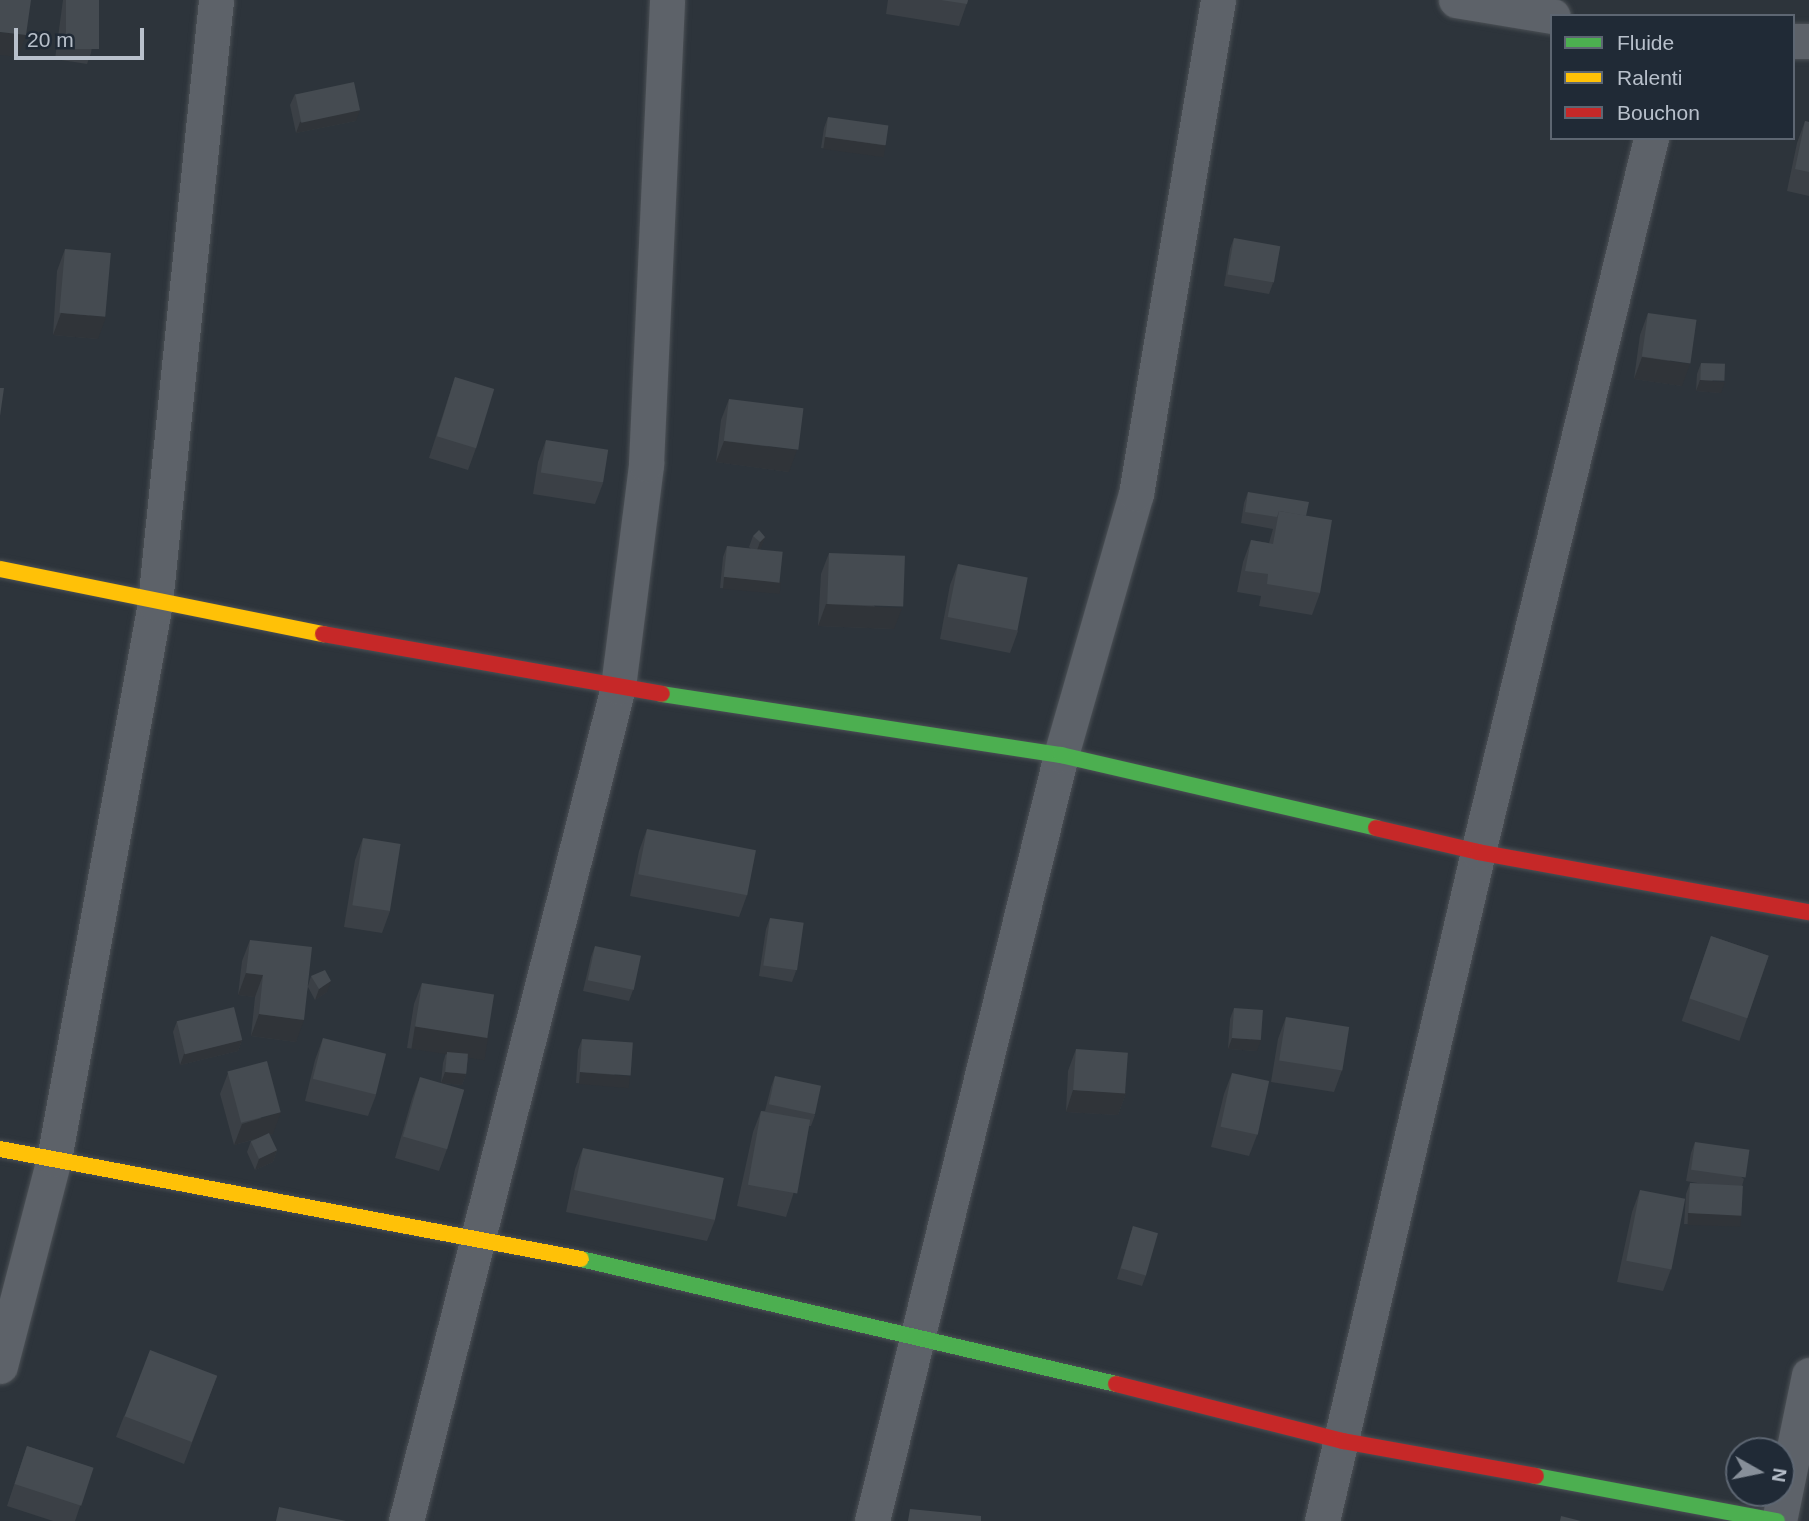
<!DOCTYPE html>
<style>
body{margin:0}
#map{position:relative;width:1809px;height:1521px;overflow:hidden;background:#2d343b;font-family:Helvetica,sans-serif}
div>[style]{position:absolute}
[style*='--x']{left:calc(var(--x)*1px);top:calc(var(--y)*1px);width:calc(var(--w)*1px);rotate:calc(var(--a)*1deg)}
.roads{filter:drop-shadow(0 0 2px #4b5055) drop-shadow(0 0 2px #4b5055)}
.street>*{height:35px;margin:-17.5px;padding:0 17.5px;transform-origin:17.5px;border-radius:17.5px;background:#5d6269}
.fast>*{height:16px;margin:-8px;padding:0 8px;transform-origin:8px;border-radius:8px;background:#4caf50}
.slow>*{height:16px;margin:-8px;padding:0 8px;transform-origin:8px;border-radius:8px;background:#ffc107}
.jam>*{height:16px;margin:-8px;padding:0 8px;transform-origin:8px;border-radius:8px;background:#c62828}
.wall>*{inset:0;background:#3b4046;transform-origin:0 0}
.shaded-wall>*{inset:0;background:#303439;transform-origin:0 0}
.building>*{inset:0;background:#454b51;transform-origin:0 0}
span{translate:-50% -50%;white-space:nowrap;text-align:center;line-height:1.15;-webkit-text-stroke:5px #202a36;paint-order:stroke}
.legend{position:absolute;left:1550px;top:14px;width:245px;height:126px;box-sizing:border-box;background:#202a36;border:2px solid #5d6672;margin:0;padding:9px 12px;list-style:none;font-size:21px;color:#b8c0cb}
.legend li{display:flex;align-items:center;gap:14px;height:35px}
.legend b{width:35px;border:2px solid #5d6672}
.north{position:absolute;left:1725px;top:1437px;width:70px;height:70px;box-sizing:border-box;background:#202a36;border:2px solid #5d6672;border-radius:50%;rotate:99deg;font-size:19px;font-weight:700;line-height:28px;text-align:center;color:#b8c0cb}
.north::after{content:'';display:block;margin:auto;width:24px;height:32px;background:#878f99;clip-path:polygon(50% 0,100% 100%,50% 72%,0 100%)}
.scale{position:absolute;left:14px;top:28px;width:130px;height:32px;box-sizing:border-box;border:4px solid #b8c0cb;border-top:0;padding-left:9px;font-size:21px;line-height:24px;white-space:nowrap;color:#b8c0cb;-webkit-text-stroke:5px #202a36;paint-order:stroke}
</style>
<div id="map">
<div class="roads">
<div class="street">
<i style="--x:1456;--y:0;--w:98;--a:9.4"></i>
<i style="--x:1793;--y:41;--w:16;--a:0"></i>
<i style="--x:0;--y:1366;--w:214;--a:-75.4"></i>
<i style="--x:54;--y:1159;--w:565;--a:-79.7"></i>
<i style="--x:155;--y:603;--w:606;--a:-84.22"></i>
<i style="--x:406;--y:1521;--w:861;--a:-75.74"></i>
<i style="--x:618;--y:687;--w:225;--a:-82.8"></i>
<i style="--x:646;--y:464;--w:464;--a:-87.4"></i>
<i style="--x:872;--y:1521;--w:789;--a:-76.14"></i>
<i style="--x:1061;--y:755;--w:272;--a:-74"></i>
<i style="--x:1136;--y:494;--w:501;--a:-80.58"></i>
<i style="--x:1322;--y:1521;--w:687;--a:-76.87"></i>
<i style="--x:1478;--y:852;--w:735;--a:-76.38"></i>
<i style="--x:1779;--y:1521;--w:149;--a:-78.4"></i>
</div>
<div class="fast">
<i style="--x:662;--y:694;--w:404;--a:8.7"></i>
<i style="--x:1061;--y:755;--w:323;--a:13"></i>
<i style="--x:581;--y:1259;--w:549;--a:13.15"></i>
<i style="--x:1536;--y:1476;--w:245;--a:10.6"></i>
</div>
<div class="slow">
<i style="--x:0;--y:569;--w:329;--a:11.4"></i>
<i style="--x:0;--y:1149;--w:591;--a:10.72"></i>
</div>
<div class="jam">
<i style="--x:323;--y:634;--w:344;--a:10"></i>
<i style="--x:1376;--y:828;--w:105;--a:13.2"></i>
<i style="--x:1478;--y:852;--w:336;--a:10.3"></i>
<i style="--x:1116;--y:1384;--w:234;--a:14.1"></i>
<i style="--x:1343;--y:1441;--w:196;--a:10.3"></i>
</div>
</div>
<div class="wall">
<i style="clip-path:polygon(63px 0,99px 0,91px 53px,87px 64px,55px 59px)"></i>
<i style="clip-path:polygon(888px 0,968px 0,959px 26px,886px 14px)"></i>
<i style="clip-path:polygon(295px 94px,356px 121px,296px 133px,290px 105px)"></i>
<i style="clip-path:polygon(828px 117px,885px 145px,881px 156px,821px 148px,824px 128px)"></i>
<i style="clip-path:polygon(1805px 121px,1809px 122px,1809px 196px,1787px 191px,1797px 143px)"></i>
<i style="clip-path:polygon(1234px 238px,1273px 283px,1269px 294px,1224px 286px,1230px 249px)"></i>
<i style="clip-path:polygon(65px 249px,98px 339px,53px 335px,57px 271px)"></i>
<i style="clip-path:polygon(1648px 313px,1682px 386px,1634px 379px,1640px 335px)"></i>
<i style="clip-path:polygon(1701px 363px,1721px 393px,1696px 391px,1697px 374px)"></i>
<i style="clip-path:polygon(455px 377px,476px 448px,468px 470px,429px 458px)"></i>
<i style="clip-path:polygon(729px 399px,789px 472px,716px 462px,721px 420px)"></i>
<i style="clip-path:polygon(546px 440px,603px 483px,595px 504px,533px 494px,538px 462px)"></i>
<i style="clip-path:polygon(1248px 492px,1306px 516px,1320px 593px,1312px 615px,1259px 606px,1261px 596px,1237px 592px,1243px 562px,1251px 540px,1269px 543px,1273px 529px,1241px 523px,1244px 503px)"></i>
<i style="clip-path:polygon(753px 536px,765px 537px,760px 549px,777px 593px,720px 588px,723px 557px,727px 546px,751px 549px,749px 547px)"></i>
<i style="clip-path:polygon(829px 553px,894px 629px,818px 626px,821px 574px)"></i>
<i style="clip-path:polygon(958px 564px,1018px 631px,1010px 653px,940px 639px,950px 585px)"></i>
<i style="clip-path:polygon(647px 829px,747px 895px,739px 917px,630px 896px,639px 851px)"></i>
<i style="clip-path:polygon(363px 838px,390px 911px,382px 933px,344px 927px,355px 860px)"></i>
<i style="clip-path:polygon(770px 918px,796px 971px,792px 982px,759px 976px,766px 929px)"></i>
<i style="left:1711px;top:936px;width:61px;height:90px;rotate:19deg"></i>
<i style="clip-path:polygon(250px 940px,308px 986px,311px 976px,327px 992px,315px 1000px,308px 987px,296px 1042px,251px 1036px,255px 997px,238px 995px,242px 961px)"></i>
<i style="clip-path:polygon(595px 946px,633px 990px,629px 1001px,583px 991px,591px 957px)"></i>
<i style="clip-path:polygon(422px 983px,488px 1037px,480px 1059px,468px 1057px,466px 1074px,462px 1085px,441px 1083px,443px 1063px,446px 1053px,407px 1048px,414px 1004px)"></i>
<i style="clip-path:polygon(1234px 1008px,1257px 1051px,1228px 1049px,1230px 1019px)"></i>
<i style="clip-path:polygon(1286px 1017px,1342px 1070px,1334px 1092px,1271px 1082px,1278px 1039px)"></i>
<i style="clip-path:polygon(177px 1021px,242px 1040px,238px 1051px,180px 1065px,173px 1032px)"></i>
<i style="clip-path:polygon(323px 1038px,376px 1095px,368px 1116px,305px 1101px,315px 1060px)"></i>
<i style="clip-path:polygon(582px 1039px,626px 1087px,576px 1083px,578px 1050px)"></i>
<i style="clip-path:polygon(1076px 1049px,1126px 1093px,1118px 1115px,1066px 1112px,1068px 1071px)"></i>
<i style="clip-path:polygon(228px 1073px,273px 1134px,269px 1135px,277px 1150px,273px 1162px,255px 1170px,247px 1152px,251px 1141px,257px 1139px,234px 1145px,220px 1094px)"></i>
<i style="clip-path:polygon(1232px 1073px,1257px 1135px,1249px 1156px,1211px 1147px,1224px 1094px)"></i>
<i style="clip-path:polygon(775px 1076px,815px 1115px,811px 1126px,808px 1126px,793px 1195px,786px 1217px,737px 1206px,753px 1132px,761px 1111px,765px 1111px,771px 1087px)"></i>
<i style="clip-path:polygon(420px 1077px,447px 1149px,439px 1171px,395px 1158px,412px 1099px)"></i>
<i style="clip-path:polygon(1695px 1142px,1744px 1179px,1742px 1186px,1737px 1226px,1684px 1224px,1686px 1194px,1690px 1183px,1703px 1184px,1686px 1181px,1691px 1153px)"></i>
<i style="clip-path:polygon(583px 1148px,715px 1220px,707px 1241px,566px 1212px,575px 1169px)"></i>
<i style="clip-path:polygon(1640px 1190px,1671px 1269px,1663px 1291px,1617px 1282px,1632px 1212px)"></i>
<i style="clip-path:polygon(1133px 1226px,1146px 1275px,1142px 1286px,1117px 1279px)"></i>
<i style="clip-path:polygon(217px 1376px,184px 1464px,116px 1437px,124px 1416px)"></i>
<i style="clip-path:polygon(27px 1446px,93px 1468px,75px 1521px,53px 1521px,7px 1506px)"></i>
</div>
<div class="shaded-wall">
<i style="clip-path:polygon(0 32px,26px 35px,18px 57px,0 55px)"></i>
<i style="clip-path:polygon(360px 110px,356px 121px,296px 133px,300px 122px)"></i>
<i style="left:825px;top:137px;width:61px;height:12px;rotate:8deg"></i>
<i style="clip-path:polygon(61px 313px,106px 317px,98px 339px,53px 335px)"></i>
<i style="clip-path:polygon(1642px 357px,1690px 364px,1682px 386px,1634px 379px)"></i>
<i style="clip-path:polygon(1700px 380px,1725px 382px,1721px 393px,1696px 391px)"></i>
<i style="clip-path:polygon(724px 441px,797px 450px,789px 472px,716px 462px)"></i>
<i style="clip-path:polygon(765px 537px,761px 548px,756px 553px,760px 542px)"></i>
<i style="left:724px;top:577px;width:57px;height:12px;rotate:5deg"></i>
<i style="clip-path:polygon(826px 604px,902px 608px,894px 629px,818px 626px)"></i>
<i style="clip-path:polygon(246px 973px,263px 975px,255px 997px,238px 995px)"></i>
<i style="clip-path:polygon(331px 981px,327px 992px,315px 1000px,319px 989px)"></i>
<i style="clip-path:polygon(259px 1014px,304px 1020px,296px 1042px,251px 1036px)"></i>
<i style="left:415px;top:1026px;width:74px;height:23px;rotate:9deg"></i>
<i style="clip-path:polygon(1232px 1038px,1261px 1040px,1257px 1051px,1228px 1049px)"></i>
<i style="clip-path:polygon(242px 1040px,238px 1051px,180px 1065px,184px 1054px)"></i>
<i style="clip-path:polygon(445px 1072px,466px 1074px,462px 1085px,441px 1083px)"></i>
<i style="left:580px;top:1072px;width:50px;height:12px;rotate:5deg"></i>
<i style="clip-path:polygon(1073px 1090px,1126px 1093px,1118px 1115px,1066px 1112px)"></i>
<i style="clip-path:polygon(281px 1112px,273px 1134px,234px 1145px,242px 1124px)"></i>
<i style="clip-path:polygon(277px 1150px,273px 1162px,255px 1170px,259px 1159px)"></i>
<i style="left:1688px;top:1213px;width:53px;height:12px;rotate:2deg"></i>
</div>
<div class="building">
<i style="clip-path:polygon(0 0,31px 0,26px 35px,0 32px)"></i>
<i style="left:66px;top:0;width:33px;height:49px"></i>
<i style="clip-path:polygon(941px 0,968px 0,967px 4px)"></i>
<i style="left:354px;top:82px;width:29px;height:60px;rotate:78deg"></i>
<i style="left:828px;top:117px;width:61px;height:20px;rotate:8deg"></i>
<i style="clip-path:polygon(1805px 121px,1809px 122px,1809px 172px,1795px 169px)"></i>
<i style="left:1234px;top:238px;width:47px;height:37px;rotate:10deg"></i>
<i style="left:65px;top:249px;width:46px;height:64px;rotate:5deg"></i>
<i style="left:1648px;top:313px;width:49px;height:44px;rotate:8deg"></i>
<i style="left:1701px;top:363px;width:24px;height:17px;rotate:2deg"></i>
<i style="left:455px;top:377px;width:41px;height:62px;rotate:17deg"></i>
<i style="clip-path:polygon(0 388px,4px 388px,0 416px)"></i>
<i style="left:729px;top:399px;width:75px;height:42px;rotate:7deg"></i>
<i style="left:546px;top:440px;width:63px;height:33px;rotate:9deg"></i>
<i style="clip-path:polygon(1248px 492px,1309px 502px,1306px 516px,1279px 511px,1277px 517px,1245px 512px)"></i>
<i style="clip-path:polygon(1279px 511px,1332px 520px,1320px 593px,1267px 584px,1268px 574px,1245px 571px,1251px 540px,1273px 544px)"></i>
<i style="clip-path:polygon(759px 530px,765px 537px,760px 542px,753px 536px)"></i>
<i style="left:727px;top:546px;width:56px;height:31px;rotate:6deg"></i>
<i style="left:829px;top:553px;width:76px;height:51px;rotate:2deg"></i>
<i style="left:958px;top:564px;width:71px;height:54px;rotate:11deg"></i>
<i style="left:647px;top:829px;width:111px;height:46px;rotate:11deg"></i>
<i style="left:363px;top:838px;width:38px;height:68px;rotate:9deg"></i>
<i style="left:770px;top:918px;width:34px;height:48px;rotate:8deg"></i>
<i style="left:1711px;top:936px;width:61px;height:66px;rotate:19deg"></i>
<i style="clip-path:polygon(250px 940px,312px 947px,304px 1020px,259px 1014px,263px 975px,246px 973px)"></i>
<i style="left:595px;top:946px;width:47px;height:35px;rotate:12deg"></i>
<i style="clip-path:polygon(325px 970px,331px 981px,319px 989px,311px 976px)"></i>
<i style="left:422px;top:983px;width:73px;height:44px;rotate:9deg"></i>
<i style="left:234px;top:1007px;width:34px;height:59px;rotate:76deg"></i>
<i style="left:1234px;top:1008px;width:29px;height:30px;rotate:4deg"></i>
<i style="left:1286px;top:1017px;width:64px;height:44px;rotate:9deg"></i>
<i style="left:323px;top:1038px;width:65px;height:42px;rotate:14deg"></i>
<i style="left:582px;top:1039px;width:51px;height:33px;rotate:4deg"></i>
<i style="left:1076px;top:1049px;width:52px;height:41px;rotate:4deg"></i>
<i style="left:447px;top:1052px;width:21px;height:20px;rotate:5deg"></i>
<i style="left:267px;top:1061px;width:53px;height:41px;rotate:75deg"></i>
<i style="left:1232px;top:1073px;width:38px;height:55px;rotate:12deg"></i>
<i style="left:775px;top:1076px;width:47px;height:29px;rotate:12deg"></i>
<i style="left:420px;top:1077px;width:46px;height:62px;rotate:16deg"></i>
<i style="left:761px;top:1111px;width:50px;height:75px;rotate:10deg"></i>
<i style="left:269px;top:1133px;width:19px;height:20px;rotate:65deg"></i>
<i style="left:1695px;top:1142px;width:55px;height:28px;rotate:8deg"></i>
<i style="left:583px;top:1148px;width:144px;height:43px;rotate:12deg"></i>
<i style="left:1690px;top:1183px;width:53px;height:30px;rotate:3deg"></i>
<i style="left:1640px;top:1190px;width:46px;height:72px;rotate:11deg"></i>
<i style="left:1133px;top:1226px;width:26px;height:44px;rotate:16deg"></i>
<i style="left:150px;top:1350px;width:72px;height:71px;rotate:21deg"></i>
<i style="left:27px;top:1446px;width:70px;height:40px;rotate:18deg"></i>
<i style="clip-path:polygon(279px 1507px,346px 1521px,276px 1521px)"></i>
<i style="clip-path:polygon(910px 1509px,981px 1516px,981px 1521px,908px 1521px)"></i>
<i style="clip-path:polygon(1561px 1516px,1581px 1521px,1560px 1521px)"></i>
</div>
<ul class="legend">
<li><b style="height:9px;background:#4caf50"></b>Fluide</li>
<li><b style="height:9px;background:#ffc107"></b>Ralenti</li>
<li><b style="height:9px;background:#c62828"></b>Bouchon</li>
</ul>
<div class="north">N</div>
<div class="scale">20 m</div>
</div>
